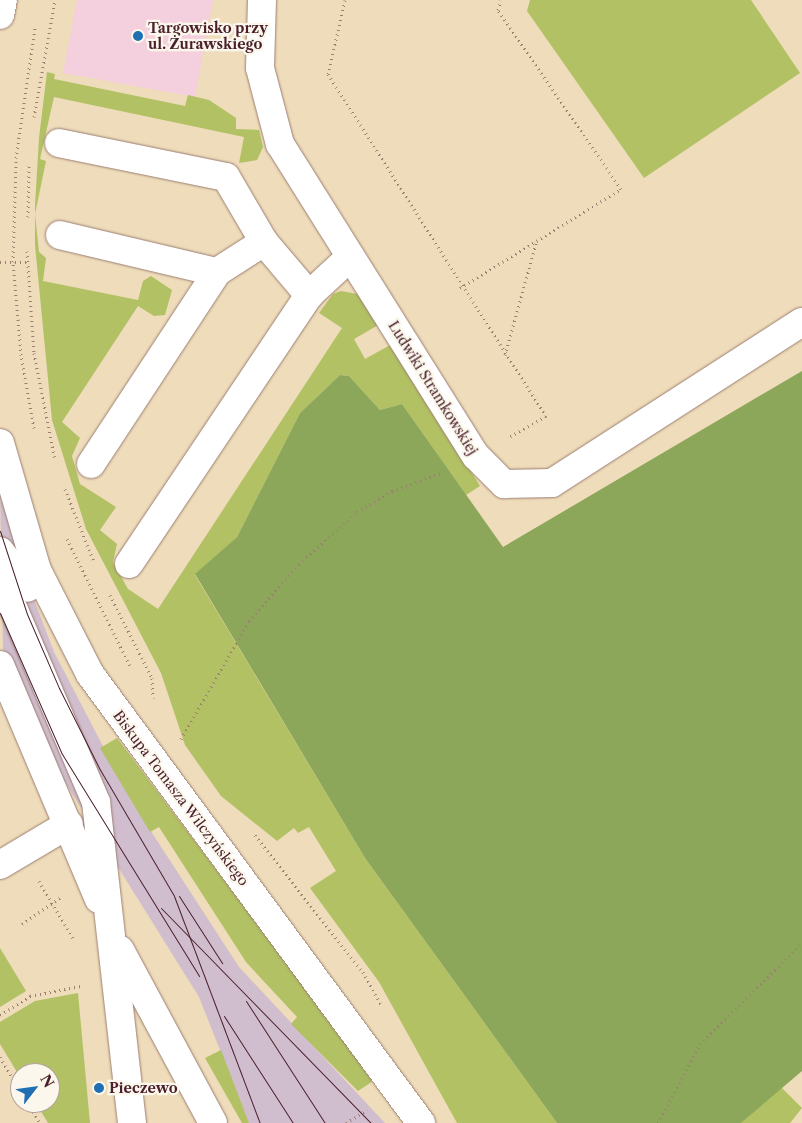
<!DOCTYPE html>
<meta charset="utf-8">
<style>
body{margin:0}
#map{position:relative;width:802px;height:1123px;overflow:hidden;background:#eedcba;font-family:"Libre Caslon Text",serif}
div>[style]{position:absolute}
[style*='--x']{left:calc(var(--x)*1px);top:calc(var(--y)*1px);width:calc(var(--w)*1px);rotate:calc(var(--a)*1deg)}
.built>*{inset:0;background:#f4cfdd}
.industrial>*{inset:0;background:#d0bdcd}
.green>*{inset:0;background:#b1c164}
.forest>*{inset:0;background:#8ca75a}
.path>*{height:3px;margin-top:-1.5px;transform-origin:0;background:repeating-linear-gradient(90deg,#9c7e72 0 1px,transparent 0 5px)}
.roads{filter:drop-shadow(0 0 1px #9c7e72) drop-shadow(0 0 1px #9c7e72)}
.minor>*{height:28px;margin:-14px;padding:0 14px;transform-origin:14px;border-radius:14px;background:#fff}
.tram>*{height:1px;margin:-0.5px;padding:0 0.5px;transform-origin:0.5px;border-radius:0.5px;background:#4a1f2b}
.dots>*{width:14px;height:14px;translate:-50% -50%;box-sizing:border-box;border:2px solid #fbf7ec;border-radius:50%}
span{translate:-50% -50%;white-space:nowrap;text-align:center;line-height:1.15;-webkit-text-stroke:4.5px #fbf7ec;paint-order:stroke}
.poi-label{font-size:14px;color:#4a1f2b;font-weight:700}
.left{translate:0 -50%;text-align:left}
.street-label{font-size:14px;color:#4a1f2b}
.north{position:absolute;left:10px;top:1063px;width:50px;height:50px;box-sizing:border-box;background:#fbf7ec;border:1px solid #b4a19f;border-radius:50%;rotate:60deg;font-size:14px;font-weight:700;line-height:20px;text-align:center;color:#4a1f2b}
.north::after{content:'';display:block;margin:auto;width:18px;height:22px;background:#1f6fb2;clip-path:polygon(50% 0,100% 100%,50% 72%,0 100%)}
</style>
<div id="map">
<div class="built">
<i style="clip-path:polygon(77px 0,213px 0,195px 97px,63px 73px)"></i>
</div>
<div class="industrial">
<i style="clip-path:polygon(0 490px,25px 576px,54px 652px,132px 802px,239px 967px,385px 1123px,249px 1123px,199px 997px,60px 774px,3px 651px)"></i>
</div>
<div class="green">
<i style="clip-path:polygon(530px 0,751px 0,800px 73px,644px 178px,527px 11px)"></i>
<i style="clip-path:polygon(47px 72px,55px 74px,54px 79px,185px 106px,188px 95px,209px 100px,236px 118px,236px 129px,259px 130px,263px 147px,257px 160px,239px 163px,244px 137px,54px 97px,40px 159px,46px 161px,35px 214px,39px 252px,46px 258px,43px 281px,138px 300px,143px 281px,151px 276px,172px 290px,165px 315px,154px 316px,138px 306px,62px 422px,80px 438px,72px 456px,80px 484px,116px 507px,100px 530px,117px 544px,113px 562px,128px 589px,158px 609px,342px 328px,319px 313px,333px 294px,341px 291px,358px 294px,380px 324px,354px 339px,365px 359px,392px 344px,480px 486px,466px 495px,402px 404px,380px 410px,349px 376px,340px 375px,300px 413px,237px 537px,195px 575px,365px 858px,557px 1123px,457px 1123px,379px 982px,310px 888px,336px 871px,309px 827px,298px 833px,294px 828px,277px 841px,221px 796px,185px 745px,161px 673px,86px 529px,52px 420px,35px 245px,35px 206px,39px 138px)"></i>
<i style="clip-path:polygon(117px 738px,314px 1000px,373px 1081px,358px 1091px,291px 1024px,297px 1017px,246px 962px,159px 827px,150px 832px,132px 802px,100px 748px)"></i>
<i style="clip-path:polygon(0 948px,26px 991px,0 1007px)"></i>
<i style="clip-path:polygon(78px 993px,90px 1123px,48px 1123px,36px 1103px,50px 1103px,50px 1073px,20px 1073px,20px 1077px,0 1044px,0 1022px,35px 1001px)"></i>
<i style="clip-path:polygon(221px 1050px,249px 1123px,242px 1123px,205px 1058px)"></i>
<i style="clip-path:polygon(781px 1087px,802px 1108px,790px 1123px,741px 1123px)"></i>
</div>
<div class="forest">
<i style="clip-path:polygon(802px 371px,802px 1071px,741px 1123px,557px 1123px,365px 858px,195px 574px,237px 537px,300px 413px,340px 375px,349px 376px,380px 410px,402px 404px,503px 547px)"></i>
</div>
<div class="path">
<i style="--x:345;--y:0;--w:76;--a:102.9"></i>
<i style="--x:328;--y:74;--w:406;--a:57.5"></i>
<i style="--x:546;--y:416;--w:43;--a:150.4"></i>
<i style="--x:34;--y:117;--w:119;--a:-79.8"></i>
<i style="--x:28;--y:217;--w:54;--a:-88.9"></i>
<i style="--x:27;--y:251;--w:102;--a:86.1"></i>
<i style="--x:34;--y:353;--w:109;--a:78.9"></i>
<i style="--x:0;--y:262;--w:27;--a:0"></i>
<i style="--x:460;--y:288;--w:189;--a:-31.6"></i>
<i style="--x:621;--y:189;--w:217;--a:-124.5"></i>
<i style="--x:498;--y:10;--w:10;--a:-73"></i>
<i style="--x:505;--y:355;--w:119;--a:-74.5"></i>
<i style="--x:34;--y:428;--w:74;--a:-100.1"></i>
<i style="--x:21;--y:355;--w:93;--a:-94.9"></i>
<i style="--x:13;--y:262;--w:104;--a:-88.3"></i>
<i style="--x:16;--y:158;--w:132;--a:-81.7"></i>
<i style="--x:65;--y:489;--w:79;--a:68.3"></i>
<i style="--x:67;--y:539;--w:142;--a:63.6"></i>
<i style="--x:110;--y:595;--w:93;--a:63.2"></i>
<i style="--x:152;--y:678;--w:20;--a:87"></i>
<i style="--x:181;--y:739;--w:136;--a:-60"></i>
<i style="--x:249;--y:621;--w:76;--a:-48.7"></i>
<i style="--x:299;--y:564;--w:78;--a:-41.9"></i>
<i style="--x:357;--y:512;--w:41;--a:-31"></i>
<i style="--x:392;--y:491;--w:54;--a:-20.4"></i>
<i style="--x:255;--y:835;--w:174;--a:51.8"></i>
<i style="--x:363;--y:972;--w:39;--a:61"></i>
<i style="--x:39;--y:881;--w:69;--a:59.3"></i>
<i style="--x:22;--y:924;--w:47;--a:-34.7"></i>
<i style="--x:0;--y:1015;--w:36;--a:-32"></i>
<i style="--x:30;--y:996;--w:51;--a:-11.3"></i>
<i style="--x:0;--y:1057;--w:39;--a:59"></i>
<i style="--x:28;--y:1103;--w:23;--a:59"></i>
<i style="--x:346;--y:1123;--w:25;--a:-32"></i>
<i style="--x:658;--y:1123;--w:89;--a:-62"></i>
<i style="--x:700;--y:1044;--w:144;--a:-44.7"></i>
</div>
<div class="roads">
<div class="minor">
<i style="--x:262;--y:0;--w:68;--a:91.7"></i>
<i style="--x:260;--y:68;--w:79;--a:75.3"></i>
<i style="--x:280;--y:144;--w:368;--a:57.9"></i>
<i style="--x:476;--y:456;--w:40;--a:45"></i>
<i style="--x:504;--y:484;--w:48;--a:-1.2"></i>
<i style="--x:552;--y:483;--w:297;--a:-32.8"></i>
<i style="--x:0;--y:15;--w:15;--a:-79"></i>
<i style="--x:59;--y:143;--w:170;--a:11.5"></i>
<i style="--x:226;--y:177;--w:75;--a:59.7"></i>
<i style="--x:264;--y:242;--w:70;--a:49.7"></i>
<i style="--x:60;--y:235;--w:161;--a:13.3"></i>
<i style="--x:0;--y:443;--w:132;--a:73.8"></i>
<i style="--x:37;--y:570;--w:117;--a:63"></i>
<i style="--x:90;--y:674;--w:558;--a:53.6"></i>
<i style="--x:91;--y:464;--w:230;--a:-56.7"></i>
<i style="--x:217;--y:272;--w:56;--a:-32.6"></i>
<i style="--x:0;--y:551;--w:46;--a:52.9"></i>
<i style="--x:129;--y:564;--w:324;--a:-56.2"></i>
<i style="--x:309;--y:295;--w:56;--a:-42.8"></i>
<i style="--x:0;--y:577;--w:245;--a:66.9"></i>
<i style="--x:96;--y:802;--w:323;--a:83.6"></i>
<i style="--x:0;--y:665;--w:254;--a:67.1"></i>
<i style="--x:0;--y:865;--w:80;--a:-30.7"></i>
<i style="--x:120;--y:950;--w:196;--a:61.7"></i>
</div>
</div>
<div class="tram">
<i style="--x:0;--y:531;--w:87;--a:72"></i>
<i style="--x:27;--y:614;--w:81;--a:66.6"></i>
<i style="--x:59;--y:688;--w:89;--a:63.4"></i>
<i style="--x:99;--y:768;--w:148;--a:59.6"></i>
<i style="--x:174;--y:896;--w:243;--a:69.3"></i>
<i style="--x:0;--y:613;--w:154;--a:66.3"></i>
<i style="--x:62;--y:754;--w:261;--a:58.3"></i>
<i style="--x:179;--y:896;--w:80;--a:57.3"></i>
<i style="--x:161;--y:908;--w:301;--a:45.7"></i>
<i style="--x:246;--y:1001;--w:145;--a:57.1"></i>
<i style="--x:224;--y:1016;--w:127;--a:57.2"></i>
</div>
<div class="dots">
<i style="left:138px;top:36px;background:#1f6fb2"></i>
<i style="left:99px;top:1088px;background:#1f6fb2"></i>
</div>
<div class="poi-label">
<span class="left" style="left:148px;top:36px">Targowisko przy<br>ul. Żurawskiego</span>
<span class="left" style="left:109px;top:1088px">Pieczewo</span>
</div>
<div class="street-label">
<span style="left:433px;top:388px;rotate:58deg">Ludwiki Stramkowskiej</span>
<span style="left:181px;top:798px;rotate:53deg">Biskupa Tomasza Wilczyńskiego</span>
</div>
<div class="north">N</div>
</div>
